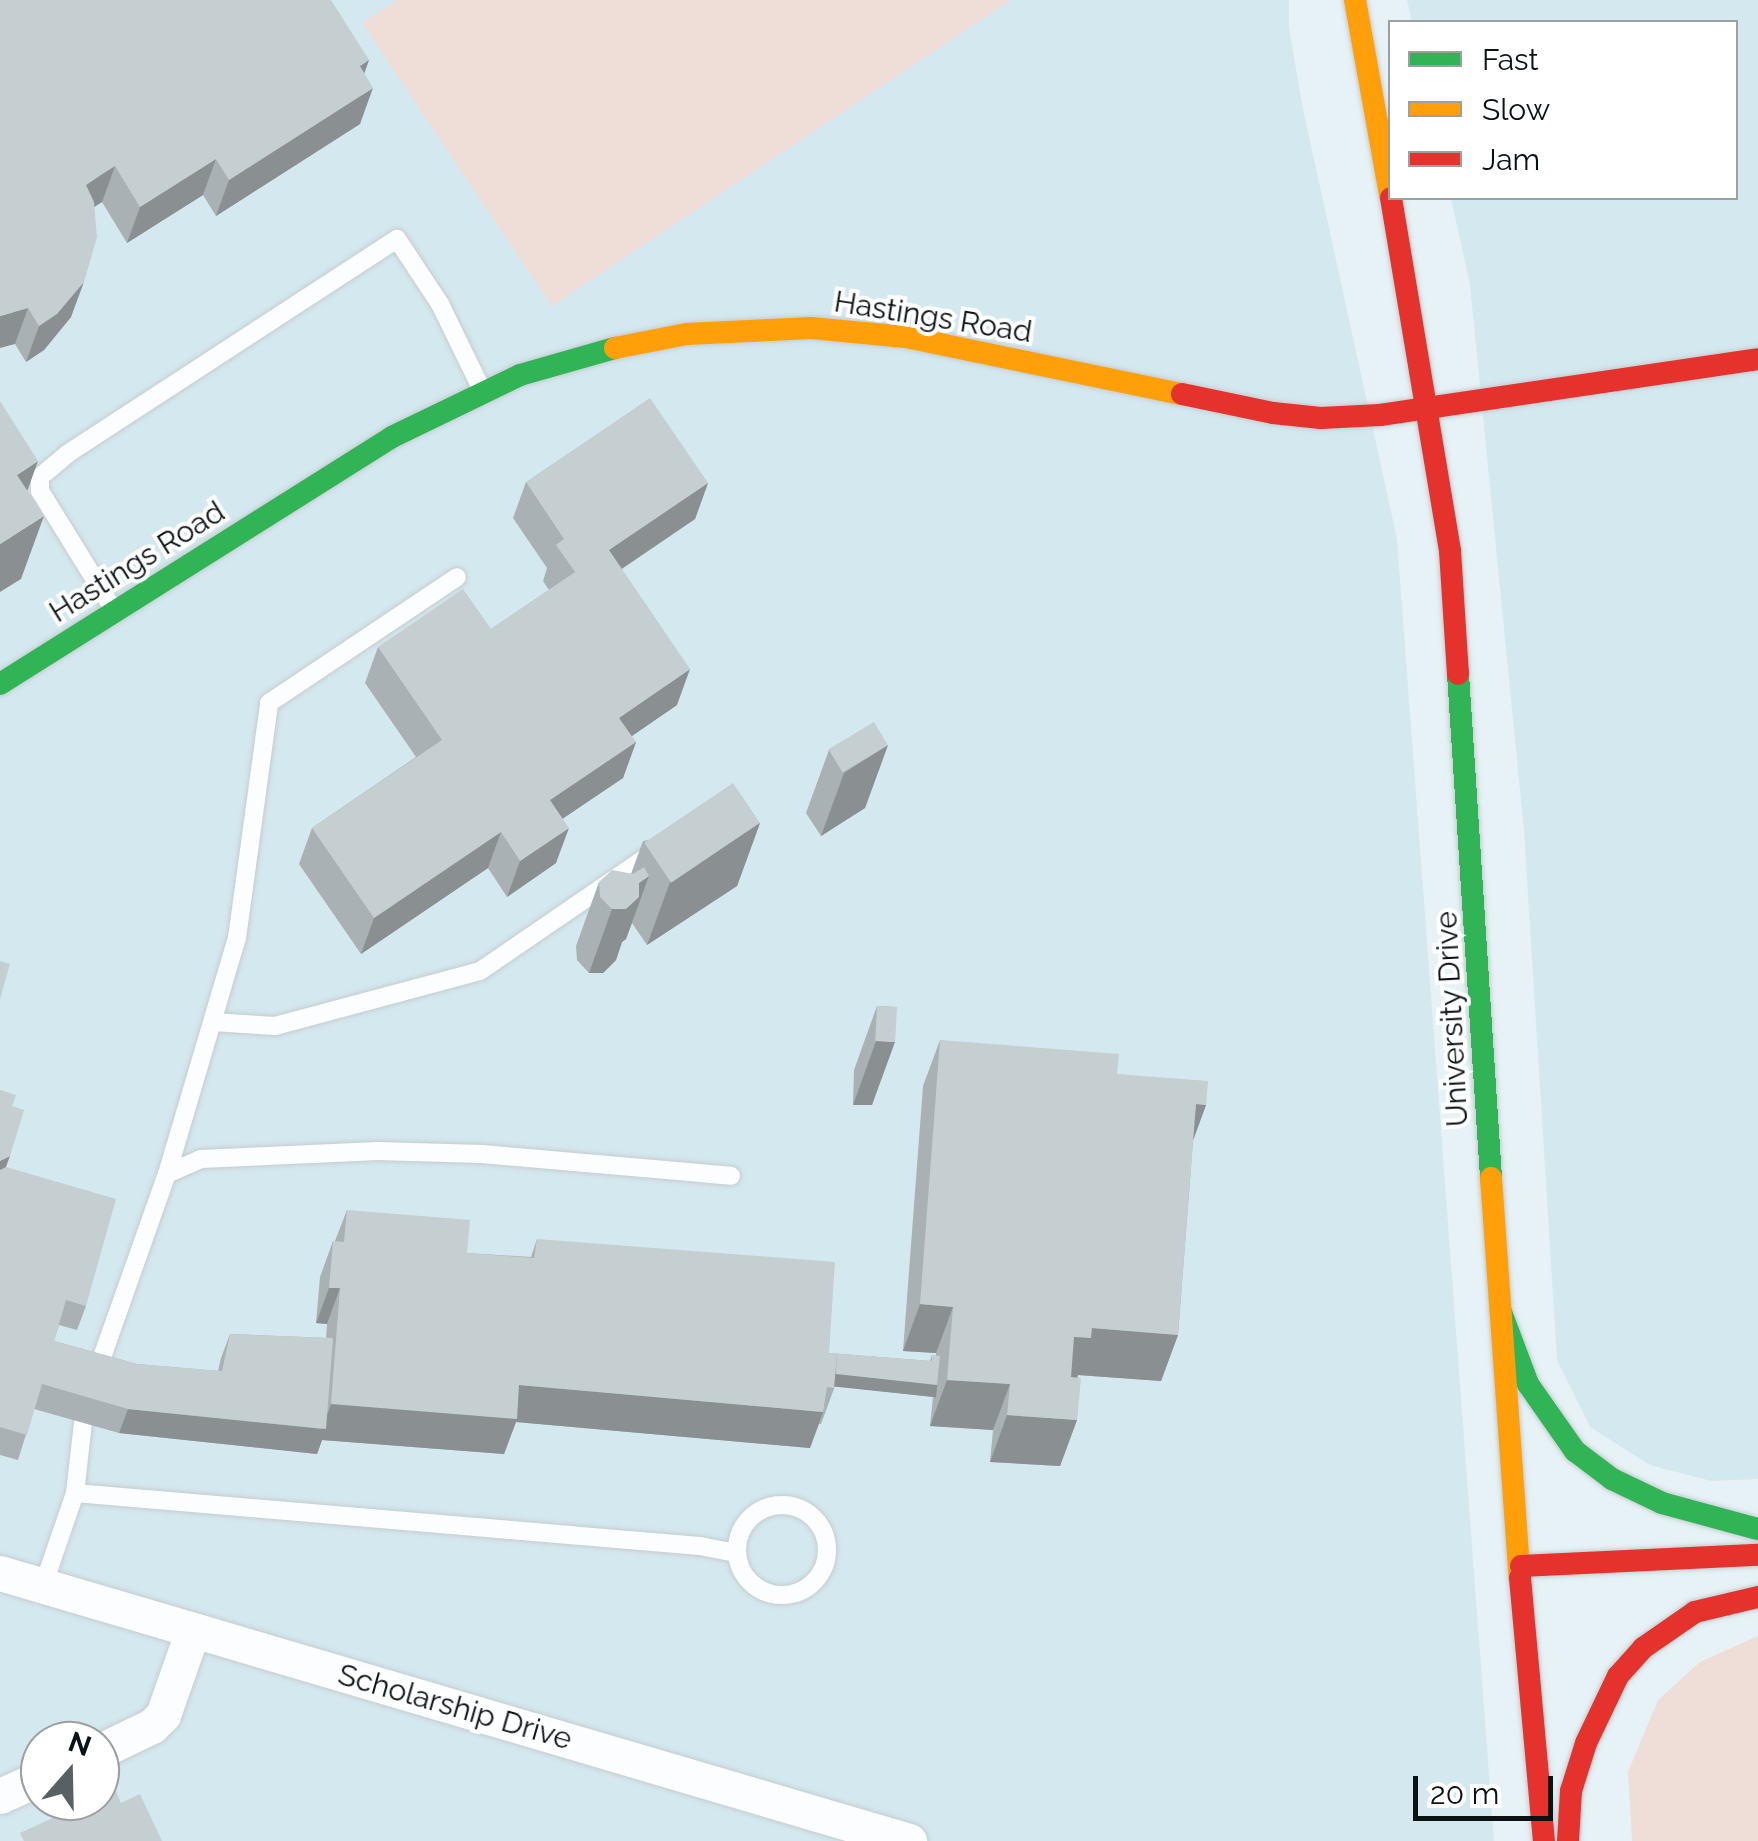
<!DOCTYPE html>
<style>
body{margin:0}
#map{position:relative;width:1758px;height:1841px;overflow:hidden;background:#e7f2f6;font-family:Raleway,sans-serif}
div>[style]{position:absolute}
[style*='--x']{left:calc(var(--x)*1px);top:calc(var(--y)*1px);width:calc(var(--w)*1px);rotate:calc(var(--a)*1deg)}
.built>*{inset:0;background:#d4e8ef}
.green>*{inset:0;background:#efddd7}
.roads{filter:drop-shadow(0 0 2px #c4cdd0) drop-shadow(0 0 2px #c4cdd0)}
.lane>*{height:18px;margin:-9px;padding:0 9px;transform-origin:9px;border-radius:9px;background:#fbfdfe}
.lane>.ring{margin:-9px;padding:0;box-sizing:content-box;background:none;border:18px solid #fbfdfe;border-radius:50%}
.street>*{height:35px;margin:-17.5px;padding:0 17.5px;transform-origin:17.5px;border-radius:17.5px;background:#fbfdfe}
.fast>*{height:22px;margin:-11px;padding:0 11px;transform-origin:11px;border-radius:11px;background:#30b455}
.slow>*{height:22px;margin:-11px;padding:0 11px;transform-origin:11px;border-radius:11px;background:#ff9f0a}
.jam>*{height:22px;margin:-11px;padding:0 11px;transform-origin:11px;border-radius:11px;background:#e5322d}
.wall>*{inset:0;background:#a9b1b4}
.shaded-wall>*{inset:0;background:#8a9092;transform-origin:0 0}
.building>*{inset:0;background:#c5ced1;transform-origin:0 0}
span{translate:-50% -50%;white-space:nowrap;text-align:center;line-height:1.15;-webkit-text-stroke:8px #fff;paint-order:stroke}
.street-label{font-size:30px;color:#0b1214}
.legend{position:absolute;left:1388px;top:20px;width:350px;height:180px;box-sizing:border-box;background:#fff;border:2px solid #9da0a1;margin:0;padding:12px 18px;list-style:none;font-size:30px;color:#0b1214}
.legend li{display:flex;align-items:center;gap:20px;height:50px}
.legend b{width:50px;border:2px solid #9da0a1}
.north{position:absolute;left:20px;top:1721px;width:100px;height:100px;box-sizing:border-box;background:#fff;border:2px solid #9da0a1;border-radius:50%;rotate:20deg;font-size:28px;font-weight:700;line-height:40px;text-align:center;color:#0b1214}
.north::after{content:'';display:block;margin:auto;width:35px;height:45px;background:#586063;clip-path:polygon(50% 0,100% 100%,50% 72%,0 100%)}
.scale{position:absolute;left:1413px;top:1776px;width:140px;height:45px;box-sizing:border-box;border:5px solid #0b1214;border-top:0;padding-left:12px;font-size:30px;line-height:35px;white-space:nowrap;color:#0b1214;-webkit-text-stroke:8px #fff;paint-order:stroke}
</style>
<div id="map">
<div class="built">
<i style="clip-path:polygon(evenodd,0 0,1289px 0,1289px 28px,1303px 109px,1397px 539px,1494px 1841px,0 1841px,0 0,40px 1741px,100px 1741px,100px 1801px,40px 1801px,40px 1741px)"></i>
<i style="clip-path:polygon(1407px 0,1758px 0,1758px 1479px,1711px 1481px,1650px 1465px,1590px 1427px,1557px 1360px,1524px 831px,1470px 285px,1451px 198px,1736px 198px,1736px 22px,1412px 22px)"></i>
</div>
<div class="green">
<i style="clip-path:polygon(397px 0,1011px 0,552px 306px,362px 23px)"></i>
<i style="clip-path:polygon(1758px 1636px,1758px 1841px,1632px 1841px,1628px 1772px,1658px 1700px,1700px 1662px)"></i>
</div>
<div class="roads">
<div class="lane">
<i style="--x:113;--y:609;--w:139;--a:-121.7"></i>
<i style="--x:40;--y:491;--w:14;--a:-90"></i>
<i style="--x:40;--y:477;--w:35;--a:-40"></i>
<i style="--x:67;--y:454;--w:394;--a:-33.1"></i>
<i style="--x:397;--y:239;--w:78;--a:56.5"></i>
<i style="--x:440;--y:304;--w:93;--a:64"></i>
<i style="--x:213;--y:1022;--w:62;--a:3.7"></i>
<i style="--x:275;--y:1026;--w:212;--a:-15"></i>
<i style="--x:480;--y:971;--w:211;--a:-34.4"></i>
<i style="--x:167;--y:1174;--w:246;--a:-73.5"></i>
<i style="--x:237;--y:938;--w:237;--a:-82.2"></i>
<i style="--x:269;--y:703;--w:226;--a:-33.8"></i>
<i style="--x:95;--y:1377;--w:215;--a:-70.5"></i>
<i style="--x:167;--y:1174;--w:37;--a:-24"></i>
<i style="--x:201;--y:1159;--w:177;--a:-2.6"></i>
<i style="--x:378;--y:1151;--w:104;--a:1.7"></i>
<i style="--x:482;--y:1154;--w:250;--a:5"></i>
<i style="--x:75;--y:1493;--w:70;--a:-83.5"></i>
<i class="ring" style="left:737px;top:1505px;width:72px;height:72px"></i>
<i style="--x:43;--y:1586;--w:98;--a:-71"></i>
<i style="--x:75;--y:1493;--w:627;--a:4.85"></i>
<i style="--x:700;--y:1546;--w:37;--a:11"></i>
</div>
<div class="street">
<i style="--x:0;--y:1573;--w:948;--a:16.43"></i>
<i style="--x:100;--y:1751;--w:58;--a:-25.7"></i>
<i style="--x:152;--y:1726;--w:16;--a:-45"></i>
<i style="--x:163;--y:1715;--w:90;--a:-70.6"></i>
<i style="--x:0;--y:1796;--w:44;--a:-24.2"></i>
</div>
<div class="fast">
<i style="--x:1458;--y:674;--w:505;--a:86.25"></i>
<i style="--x:0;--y:684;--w:463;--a:-32.2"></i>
<i style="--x:392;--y:437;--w:142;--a:-25.8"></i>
<i style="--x:520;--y:375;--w:99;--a:-15.9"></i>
<i style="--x:1501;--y:1312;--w:77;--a:69.4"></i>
<i style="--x:1528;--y:1384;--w:82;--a:55"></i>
<i style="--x:1575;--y:1451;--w:46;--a:37.1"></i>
<i style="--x:1612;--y:1479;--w:55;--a:25.6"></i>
<i style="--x:1662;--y:1503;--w:99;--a:15.2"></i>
</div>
<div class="slow">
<i style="--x:1355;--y:0;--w:198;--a:79.8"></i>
<i style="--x:615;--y:348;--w:73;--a:-11"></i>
<i style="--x:687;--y:334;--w:124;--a:-2.8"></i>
<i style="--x:811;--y:328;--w:95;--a:5.4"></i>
<i style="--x:906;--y:337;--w:282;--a:11.7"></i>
<i style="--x:1491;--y:1178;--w:401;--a:85.9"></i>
</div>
<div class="jam">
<i style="--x:1391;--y:198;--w:358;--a:80.5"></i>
<i style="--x:1450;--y:551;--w:123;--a:86.3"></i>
<i style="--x:1182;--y:394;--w:93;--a:11.8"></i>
<i style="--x:1273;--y:413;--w:48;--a:5.9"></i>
<i style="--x:1321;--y:418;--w:59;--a:-2.9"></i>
<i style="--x:1380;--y:415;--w:382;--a:-8.4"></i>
<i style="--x:1521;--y:1566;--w:237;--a:-2.7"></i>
<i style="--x:1520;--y:1578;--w:264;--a:84.8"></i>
<i style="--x:1568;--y:1841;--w:50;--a:-86.6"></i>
<i style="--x:1571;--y:1791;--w:50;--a:-72.6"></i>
<i style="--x:1586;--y:1743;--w:74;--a:-64.5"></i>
<i style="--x:1618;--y:1676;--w:38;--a:-48"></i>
<i style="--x:1643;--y:1648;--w:63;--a:-34.7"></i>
<i style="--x:1695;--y:1612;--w:65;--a:-13.4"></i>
</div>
</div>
<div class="wall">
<i style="clip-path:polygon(0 0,369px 60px,364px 74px,360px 124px,216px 216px,203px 195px,127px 243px,102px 202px,94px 206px,71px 317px,44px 350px,26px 362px,15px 344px)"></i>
<i style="clip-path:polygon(526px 482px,708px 483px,695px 519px,622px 569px,677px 705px,631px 736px,636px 742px,623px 778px,563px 818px,556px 863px,507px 897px,488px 868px,361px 954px,299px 864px,312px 828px,416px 757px,365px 683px,378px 647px,491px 629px,549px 590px,543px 581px,547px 568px,513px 518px)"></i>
<i style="clip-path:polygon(888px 745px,865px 808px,821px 836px,806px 813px,829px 750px)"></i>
<i style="clip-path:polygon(760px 823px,737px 886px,647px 945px,632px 923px,626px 939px,622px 942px,616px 960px,603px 973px,589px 973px,577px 960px,576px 946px,599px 882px,631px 874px,643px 841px)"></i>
<i style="clip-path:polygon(877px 1006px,897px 1007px,872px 1105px,853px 1105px,854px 1070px)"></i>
<i style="clip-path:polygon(940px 1040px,1117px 1074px,1206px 1105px,1193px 1141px,1178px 1335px,1161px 1381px,1078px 1375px,1077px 1420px,1060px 1466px,990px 1462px,993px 1430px,930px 1426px,933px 1397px,835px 1386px,821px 1424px,819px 1424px,810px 1448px,516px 1422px,504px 1454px,322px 1440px,317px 1454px,119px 1433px,34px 1409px,18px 1460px,0 1455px,0 1090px,12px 1106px,6px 1167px,86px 1306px,77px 1330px,59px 1325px,54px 1341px,137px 1364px,218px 1371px,221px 1358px,230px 1334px,326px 1338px,327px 1324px,316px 1323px,320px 1277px,333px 1241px,335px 1241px,347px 1210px,467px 1253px,531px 1257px,537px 1239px,829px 1353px,930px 1361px,932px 1355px,936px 1356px,936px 1353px,903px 1351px,923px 1086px)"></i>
</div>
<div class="shaded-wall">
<i style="clip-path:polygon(369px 60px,356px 96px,360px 66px)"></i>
<i style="clip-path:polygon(373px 88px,360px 124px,216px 216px,229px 180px)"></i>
<i style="clip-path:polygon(216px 159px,203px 195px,127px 243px,140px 207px)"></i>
<i style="clip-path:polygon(115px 166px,102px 202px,73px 221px,86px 185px)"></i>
<i style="clip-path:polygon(84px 282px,71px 317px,44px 350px,26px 362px,39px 326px)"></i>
<i style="clip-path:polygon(28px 308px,15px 344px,0 348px,0 316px)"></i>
<i style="clip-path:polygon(38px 461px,15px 525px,17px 475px)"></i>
<i style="clip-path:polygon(708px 483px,695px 519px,596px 586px,609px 550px)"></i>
<i style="clip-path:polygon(44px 516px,21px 579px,0 592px,0 544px)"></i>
<i style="clip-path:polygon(690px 669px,677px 705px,606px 754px,619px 718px)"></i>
<i style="clip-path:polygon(636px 742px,623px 778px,537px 836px,550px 800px)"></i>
<i style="clip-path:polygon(888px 745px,865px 808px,821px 836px,844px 773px)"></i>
<i style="clip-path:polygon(760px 823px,737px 886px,647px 945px,670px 882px)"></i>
<i style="clip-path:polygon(569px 828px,556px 863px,507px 897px,520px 861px)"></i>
<i style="clip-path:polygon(501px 832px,488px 868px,361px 954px,374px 918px)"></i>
<i style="clip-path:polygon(649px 876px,626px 939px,622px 942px,616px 960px,603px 973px,589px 973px,612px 909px,639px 883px)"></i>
<i style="clip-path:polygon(876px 1041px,895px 1042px,872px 1105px,853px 1105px)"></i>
<i style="clip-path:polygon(1196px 1104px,1206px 1105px,1189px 1151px)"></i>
<i style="clip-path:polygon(10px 1156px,0 1183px,0 1161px)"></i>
<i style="clip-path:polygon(329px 1288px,340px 1288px,327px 1324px,316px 1323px)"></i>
<i style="clip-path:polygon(920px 1304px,953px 1307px,936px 1353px,903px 1351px)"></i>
<i style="clip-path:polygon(1092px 1328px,1178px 1335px,1161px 1381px,1078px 1375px,1075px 1384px,1058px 1383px,1074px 1337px)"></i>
<i style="left:821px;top:1372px;width:117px;height:13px;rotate:6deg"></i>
<i style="clip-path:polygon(947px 1380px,1010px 1384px,993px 1430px,930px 1426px)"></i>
<i style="clip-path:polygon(519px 1385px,823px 1412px,810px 1448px,516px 1422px,504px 1454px,322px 1440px,317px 1454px,119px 1433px,128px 1409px,322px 1429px,331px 1404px)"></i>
<i style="clip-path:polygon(1007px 1415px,1077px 1420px,1060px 1466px,990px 1462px)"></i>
</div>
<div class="building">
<i style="clip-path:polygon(0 0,331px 0,369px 60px,360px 66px,373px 88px,229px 180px,216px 159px,140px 207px,115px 166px,102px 174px,86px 185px,94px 202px,97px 237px,84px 282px,57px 314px,39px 326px,28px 308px,0 316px)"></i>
<i style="clip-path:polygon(650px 398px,708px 483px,609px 550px,690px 669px,619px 718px,636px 742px,550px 800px,569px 828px,520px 861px,501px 832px,374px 918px,312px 828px,442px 740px,378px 647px,463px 589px,491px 629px,575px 572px,556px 545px,564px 539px,526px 482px)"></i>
<i style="clip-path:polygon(0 401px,38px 461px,17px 475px,44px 516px,0 544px)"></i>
<i style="left:874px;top:722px;width:27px;height:53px;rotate:59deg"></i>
<i style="left:733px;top:783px;width:48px;height:107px;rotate:56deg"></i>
<i style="clip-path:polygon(644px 867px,649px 876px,639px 883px,639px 897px,626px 909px,612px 909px,600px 897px,599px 882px,612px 870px,633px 874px)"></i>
<i style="clip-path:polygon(0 961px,10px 964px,0 999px)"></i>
<i style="left:877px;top:1006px;width:20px;height:35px;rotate:3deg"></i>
<i style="clip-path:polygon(940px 1040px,1119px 1054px,1117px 1074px,1208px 1081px,1206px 1105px,1196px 1104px,1178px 1335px,1092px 1328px,1091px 1338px,1074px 1337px,1071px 1377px,1081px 1378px,1077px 1420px,1007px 1415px,1010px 1384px,947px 1380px,953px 1307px,920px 1304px)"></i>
<i style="clip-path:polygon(0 1090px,16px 1095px,12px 1106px,24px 1110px,10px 1156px,0 1161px)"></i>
<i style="clip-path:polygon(6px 1167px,116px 1199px,86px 1306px,66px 1300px,54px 1341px,137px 1364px,222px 1371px,230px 1334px,333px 1338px,326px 1429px,128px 1409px,42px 1384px,27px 1435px,0 1427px,0 1170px)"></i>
<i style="clip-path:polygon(347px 1210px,470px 1220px,467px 1253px,534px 1258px,537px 1239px,835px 1262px,829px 1353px,837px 1354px,834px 1388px,827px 1387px,823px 1412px,519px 1385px,517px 1419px,331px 1404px,340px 1288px,329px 1288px,333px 1241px,344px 1242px)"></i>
<i style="clip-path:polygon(829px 1353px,932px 1361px,932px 1355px,940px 1356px,937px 1385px,836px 1374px,837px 1354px)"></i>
<i style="clip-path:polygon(115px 1789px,121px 1803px,140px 1794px,162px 1841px,24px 1841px,20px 1833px,90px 1801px,100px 1801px,100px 1796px)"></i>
</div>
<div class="street-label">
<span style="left:933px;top:317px;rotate:9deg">Hastings Road</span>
<span style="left:137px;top:562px;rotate:-32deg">Hastings Road</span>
<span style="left:1452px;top:1019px;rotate:-93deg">University Drive</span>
<span style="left:455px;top:1707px;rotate:16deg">Scholarship Drive</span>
</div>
<ul class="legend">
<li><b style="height:12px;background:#30b455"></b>Fast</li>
<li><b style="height:12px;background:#ff9f0a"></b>Slow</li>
<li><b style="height:12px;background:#e5322d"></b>Jam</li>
</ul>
<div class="north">N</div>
<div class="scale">20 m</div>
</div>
